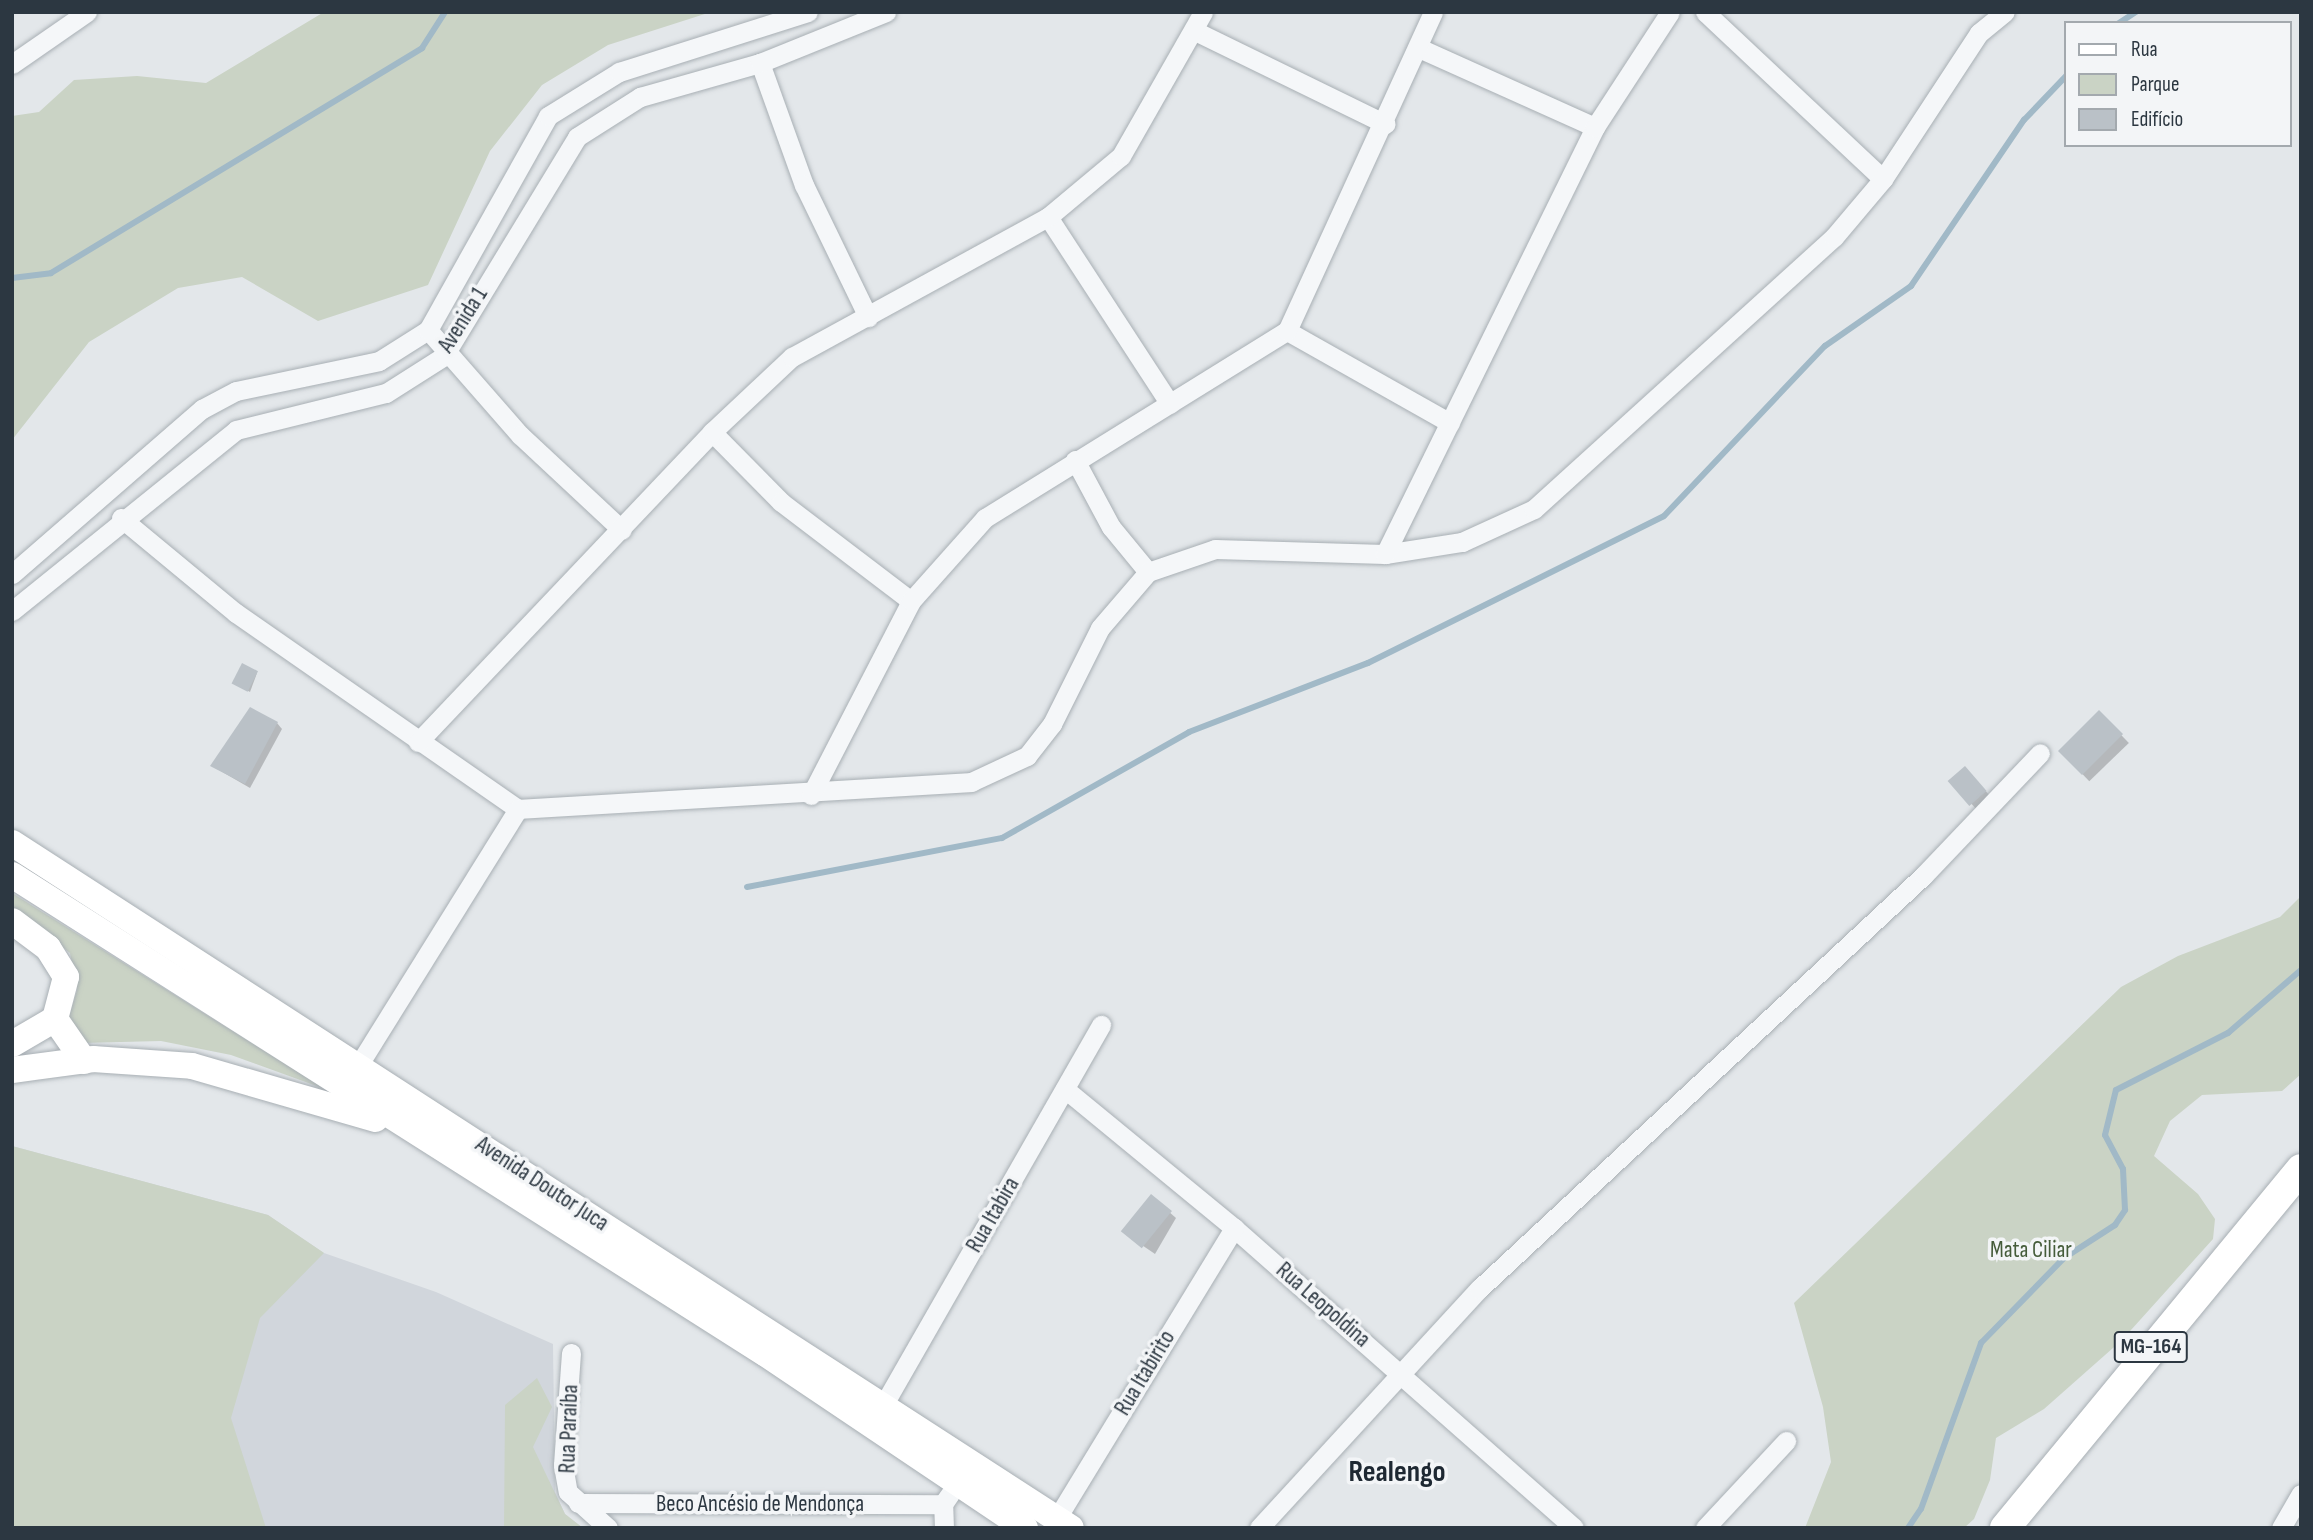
<!DOCTYPE html>
<meta charset="utf-8">
<style>
body{margin:0}
#map{position:relative;width:2313px;height:1540px;overflow:hidden;background:#e3e7ea;font-family:"Sofia Sans Condensed",sans-serif}
div>[style]{position:absolute}
[style*='--x']{left:calc(var(--x)*1px);top:calc(var(--y)*1px);width:calc(var(--w)*1px);rotate:calc(var(--a)*1deg)}
.built>*{inset:0;background:#d1d6dc}
.green>*{inset:0;background:#cad3c5}
.shadow>*{inset:0;background:#0003;transform-origin:0 0}
.stream>*{height:6px;margin:-3px;padding:0 3px;transform-origin:3px;border-radius:3px;background:#a1b9c7}
.building>*{inset:0;background:#bac1c7;transform-origin:0 0}
.roads{filter:drop-shadow(0 0 2px #a8afb4) drop-shadow(0 0 2px #a8afb4)}
.street>*{height:19px;margin:-9.5px;padding:0 9.5px;transform-origin:9.5px;border-radius:9.5px;background:#f5f7f9}
.secondary>*{height:26px;margin:-13px;padding:0 13px;transform-origin:13px;border-radius:13px;background:#fff}
.primary>*{height:30px;margin:-15px;padding:0 15px;transform-origin:15px;border-radius:15px;background:#fff}
span{translate:-50% -50%;white-space:nowrap;text-align:center;line-height:1.15;-webkit-text-stroke:7px #f3f5f7;paint-order:stroke}
.shield-label span{padding:2px 5px;background:#f3f5f7;border:2px solid;border-radius:5px;-webkit-text-stroke-width:0}
.shield-label{font-size:21px;color:#2c3741;font-weight:700}
.street-label{font-size:23px;color:#2c3741}
.park-label{font-size:23px;color:#455c3a}
.district-label{font-size:30px;color:#1e2832;font-weight:700}
.frame{position:absolute;inset:0;border:14px solid #2c3741;pointer-events:none}
.legend{position:absolute;left:2064px;top:21px;width:228px;height:126px;box-sizing:border-box;background:#f3f5f7;border:2px solid #a3a9ae;margin:0;padding:9px 12px;list-style:none;font-size:21px;color:#2c3741}
.legend li{display:flex;align-items:center;gap:14px;height:35px}
.legend b{width:35px;border:2px solid #a3a9ae}
</style>
<div id="map">
<div class="built">
<i style="clip-path:polygon(12px 1146px,268px 1215px,324px 1253px,436px 1292px,553px 1344px,555px 1492px,565px 1514px,583px 1528px,12px 1528px)"></i>
</div>
<div class="green">
<i style="clip-path:polygon(324px 12px,711px 12px,608px 45px,542px 85px,490px 151px,428px 285px,318px 321px,242px 277px,178px 288px,89px 342px,12px 440px,12px 116px,39px 112px,74px 80px,137px 76px,206px 83px)"></i>
<i style="clip-path:polygon(12px 893px,325px 1089px,231px 1055px,161px 1041px,80px 1043px,67px 1024px,77px 990px,70px 953px,12px 908px)"></i>
<i style="clip-path:polygon(2301px 896px,2301px 1074px,2282px 1091px,2202px 1095px,2170px 1121px,2154px 1156px,2198px 1194px,2215px 1219px,2213px 1239px,2122px 1340px,2044px 1409px,1996px 1438px,1990px 1480px,1974px 1519px,1964px 1528px,1805px 1528px,1831px 1462px,1823px 1407px,1794px 1303px,2121px 987px,2178px 956px,2280px 917px)"></i>
<i style="clip-path:polygon(12px 1146px,268px 1215px,324px 1253px,260px 1318px,231px 1418px,266px 1528px,12px 1528px)"></i>
<i style="clip-path:polygon(537px 1378px,552px 1407px,533px 1447px,565px 1514px,583px 1528px,504px 1528px,505px 1405px)"></i>
</div>
<div class="shadow">
<i style="clip-path:polygon(257px 673px,250px 692px,236px 684px)"></i>
<i style="left:2099px;top:712px;width:43px;height:55px;rotate:46deg"></i>
<i style="clip-path:polygon(277px 723px,282px 729px,250px 788px,212px 766px)"></i>
<i style="left:1965px;top:769px;width:38px;height:19px;rotate:47deg"></i>
<i style="clip-path:polygon(1152px 1197px,1176px 1218px,1155px 1254px,1133px 1239px)"></i>
</div>
<div class="stream">
<i style="--x:2119;--y:23;--w:20;--a:-33"></i>
<i style="--x:12;--y:278;--w:39;--a:-7"></i>
<i style="--x:51;--y:273;--w:434;--a:-31.2"></i>
<i style="--x:422;--y:48;--w:43;--a:-57.4"></i>
<i style="--x:747;--y:887;--w:260;--a:-10.9"></i>
<i style="--x:1002;--y:838;--w:215;--a:-29.5"></i>
<i style="--x:1189;--y:732;--w:192;--a:-21.1"></i>
<i style="--x:1368;--y:663;--w:330;--a:-26.4"></i>
<i style="--x:1664;--y:516;--w:234;--a:-46.6"></i>
<i style="--x:1825;--y:346;--w:105;--a:-34.9"></i>
<i style="--x:1911;--y:286;--w:201;--a:-55.8"></i>
<i style="--x:2024;--y:120;--w:61;--a:-46.3"></i>
<i style="--x:1908;--y:1528;--w:23;--a:-56"></i>
<i style="--x:1921;--y:1509;--w:177;--a:-70.1"></i>
<i style="--x:1981;--y:1343;--w:119;--a:-45.7"></i>
<i style="--x:2064;--y:1258;--w:61;--a:-32.9"></i>
<i style="--x:2115;--y:1225;--w:18;--a:-56"></i>
<i style="--x:2125;--y:1210;--w:41;--a:-92.8"></i>
<i style="--x:2123;--y:1169;--w:38;--a:-118"></i>
<i style="--x:2105;--y:1135;--w:46;--a:-76.3"></i>
<i style="--x:2116;--y:1090;--w:126;--a:-27"></i>
<i style="--x:2228;--y:1033;--w:96;--a:-40.8"></i>
</div>
<div class="building">
<i style="left:242px;top:663px;width:18px;height:23px;rotate:27deg"></i>
<i style="clip-path:polygon(250px 707px,278px 722px,245px 784px,210px 766px)"></i>
<i style="left:2099px;top:710px;width:34px;height:58px;rotate:45deg"></i>
<i style="left:1965px;top:766px;width:33px;height:23px;rotate:49deg"></i>
<i style="left:1151px;top:1194px;width:27px;height:48px;rotate:39deg"></i>
</div>
<div class="roads">
<div class="street">
<i style="--x:1705;--y:12;--w:244;--a:43.2"></i>
<i style="--x:1195;--y:31;--w:212;--a:26"></i>
<i style="--x:1419;--y:48;--w:193;--a:24.2"></i>
<i style="--x:760;--y:63;--w:130;--a:70.2"></i>
<i style="--x:804;--y:185;--w:147;--a:64.1"></i>
<i style="--x:12;--y:64;--w:91;--a:-34.7"></i>
<i style="--x:1048;--y:217;--w:223;--a:56.9"></i>
<i style="--x:428;--y:330;--w:140;--a:48.8"></i>
<i style="--x:520;--y:435;--w:139;--a:43"></i>
<i style="--x:1287;--y:331;--w:187;--a:29.4"></i>
<i style="--x:712;--y:432;--w:98;--a:45.4"></i>
<i style="--x:781;--y:502;--w:163;--a:37.3"></i>
<i style="--x:1075;--y:460;--w:76;--a:61.8"></i>
<i style="--x:1111;--y:527;--w:58;--a:50.6"></i>
<i style="--x:121;--y:518;--w:149;--a:39.6"></i>
<i style="--x:236;--y:613;--w:343;--a:34.8"></i>
<i style="--x:518;--y:809;--w:454;--a:-3.4"></i>
<i style="--x:971;--y:782;--w:62;--a:-24.9"></i>
<i style="--x:1027;--y:756;--w:41;--a:-52"></i>
<i style="--x:1052;--y:724;--w:107;--a:-63.4"></i>
<i style="--x:1100;--y:628;--w:74;--a:-49.4"></i>
<i style="--x:1148;--y:572;--w:71;--a:-18.9"></i>
<i style="--x:1215;--y:549;--w:170;--a:1.7"></i>
<i style="--x:1385;--y:554;--w:78;--a:-8.9"></i>
<i style="--x:1462;--y:542;--w:79;--a:-24.6"></i>
<i style="--x:1534;--y:509;--w:405;--a:-42.2"></i>
<i style="--x:1834;--y:237;--w:76;--a:-49.8"></i>
<i style="--x:1883;--y:179;--w:175;--a:-56.7"></i>
<i style="--x:1979;--y:33;--w:33;--a:-39"></i>
<i style="--x:1385;--y:554;--w:476;--a:-63.8"></i>
<i style="--x:1595;--y:127;--w:137;--a:-56.9"></i>
<i style="--x:12;--y:574;--w:252;--a:-41"></i>
<i style="--x:202;--y:409;--w:38;--a:-28"></i>
<i style="--x:236;--y:391;--w:146;--a:-11.8"></i>
<i style="--x:379;--y:361;--w:58;--a:-32.3"></i>
<i style="--x:428;--y:330;--w:245;--a:-60.7"></i>
<i style="--x:548;--y:116;--w:84;--a:-31.8"></i>
<i style="--x:619;--y:72;--w:198;--a:-17.6"></i>
<i style="--x:12;--y:611;--w:288;--a:-38.9"></i>
<i style="--x:236;--y:430;--w:154;--a:-13.9"></i>
<i style="--x:386;--y:393;--w:69;--a:-32.5"></i>
<i style="--x:444;--y:356;--w:256;--a:-58.7"></i>
<i style="--x:577;--y:137;--w:75;--a:-32.4"></i>
<i style="--x:640;--y:97;--w:125;--a:-15.8"></i>
<i style="--x:760;--y:63;--w:136;--a:-22"></i>
<i style="--x:418;--y:742;--w:427;--a:-46.5"></i>
<i style="--x:712;--y:432;--w:110;--a:-43.2"></i>
<i style="--x:792;--y:357;--w:292;--a:-28.7"></i>
<i style="--x:1048;--y:217;--w:95;--a:-39.9"></i>
<i style="--x:1121;--y:156;--w:166;--a:-60.3"></i>
<i style="--x:811;--y:795;--w:218;--a:-62.7"></i>
<i style="--x:911;--y:601;--w:111;--a:-48.3"></i>
<i style="--x:985;--y:518;--w:355;--a:-31.8"></i>
<i style="--x:1287;--y:331;--w:351;--a:-65.4"></i>
<i style="--x:358;--y:1066;--w:303;--a:-58.1"></i>
<i style="--x:1065;--y:1089;--w:219;--a:39.4"></i>
<i style="--x:1234;--y:1228;--w:453;--a:41.4"></i>
<i style="--x:571;--y:1353;--w:112;--a:94.1"></i>
<i style="--x:563;--y:1465;--w:27;--a:80"></i>
<i style="--x:568;--y:1492;--w:54;--a:42"></i>
<i style="--x:884;--y:1404;--w:437;--a:-60.2"></i>
<i style="--x:578;--y:1503;--w:365;--a:0.2"></i>
<i style="--x:1057;--y:1518;--w:340;--a:-58.6"></i>
<i style="--x:944;--y:1528;--w:24;--a:-92"></i>
<i style="--x:943;--y:1504;--w:12;--a:-55"></i>
<i style="--x:1259;--y:1528;--w:325;--a:-47.4"></i>
<i style="--x:1479;--y:1289;--w:608;--a:-42.93"></i>
<i style="--x:1924;--y:875;--w:168;--a:-46.4"></i>
<i style="--x:1705;--y:1528;--w:119;--a:-47"></i>
<i style="--x:2281;--y:1528;--w:39;--a:-60"></i>
</div>
<div class="secondary">
<i style="--x:12;--y:843;--w:1261;--a:32.9"></i>
<i style="--x:12;--y:875;--w:893;--a:32.43"></i>
<i style="--x:766;--y:1354;--w:312;--a:33.9"></i>
<i style="--x:12;--y:921;--w:45;--a:36.9"></i>
<i style="--x:48;--y:948;--w:34;--a:58"></i>
<i style="--x:66;--y:977;--w:43;--a:104.7"></i>
<i style="--x:55;--y:1019;--w:50;--a:149.8"></i>
<i style="--x:55;--y:1019;--w:51;--a:55.4"></i>
<i style="--x:12;--y:1070;--w:82;--a:-7.7"></i>
<i style="--x:93;--y:1059;--w:99;--a:4"></i>
<i style="--x:192;--y:1066;--w:191;--a:16.1"></i>
</div>
<div class="primary">
<i style="--x:2005;--y:1528;--w:465;--a:-50.5"></i>
</div>
</div>
<div class="shield-label">
<span style="left:2151px;top:1347px">MG-164</span>
</div>
<div class="street-label">
<span style="left:463px;top:320px;rotate:-58deg">Avenida 1</span>
<span style="left:542px;top:1184px;rotate:33deg">Avenida Doutor Juca</span>
<span style="left:993px;top:1215px;rotate:-60deg">Rua Itabira</span>
<span style="left:1323px;top:1305px;rotate:41deg">Rua Leopoldina</span>
<span style="left:1145px;top:1373px;rotate:-59deg">Rua Itabirito</span>
<span style="left:569px;top:1429px;rotate:-88deg">Rua Paraíba</span>
<span style="left:760px;top:1504px">Beco Ancésio de Mendonça</span>
</div>
<div class="park-label">
<span style="left:2031px;top:1250px">Mata Ciliar</span>
</div>
<div class="district-label">
<span style="left:1397px;top:1472px">Realengo</span>
</div>
<div class="frame"></div>
<ul class="legend">
<li><b style="height:9px;background:#fff"></b>Rua</li>
<li><b style="height:19px;background:#cad3c5"></b>Parque</li>
<li><b style="height:19px;background:#bac1c7"></b>Edifício</li>
</ul>
</div>
